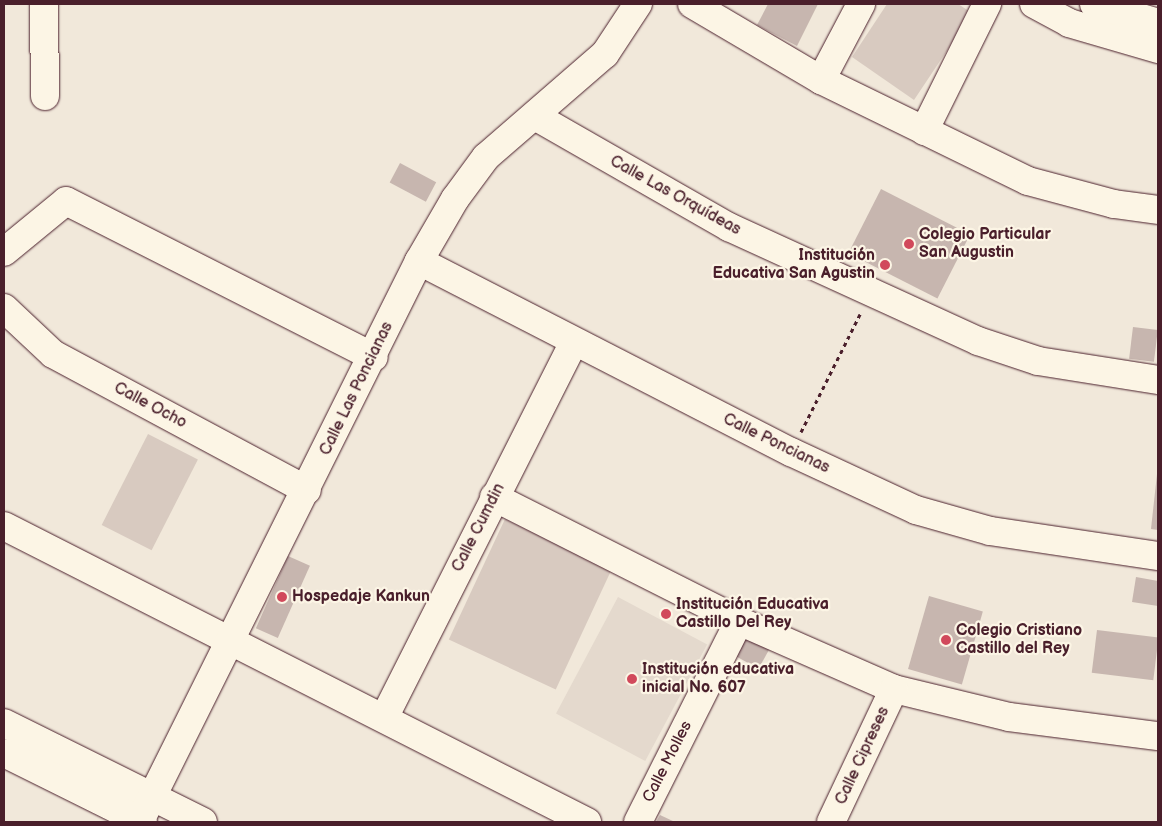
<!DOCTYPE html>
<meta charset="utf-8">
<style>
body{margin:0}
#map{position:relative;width:1162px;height:826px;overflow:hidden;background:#f1e8da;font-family:"Balsamiq Sans",sans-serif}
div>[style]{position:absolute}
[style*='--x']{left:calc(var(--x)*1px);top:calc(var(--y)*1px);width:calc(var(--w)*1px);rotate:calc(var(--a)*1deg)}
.built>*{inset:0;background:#e4d9cd;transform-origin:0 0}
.green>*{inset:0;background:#d8cac0;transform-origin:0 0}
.building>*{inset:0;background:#c7b6af;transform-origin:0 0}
.path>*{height:3px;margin-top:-1.5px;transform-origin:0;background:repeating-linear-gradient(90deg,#4a1f2b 0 4px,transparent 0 8px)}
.roads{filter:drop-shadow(0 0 1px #4a1f2b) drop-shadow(0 0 1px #4a1f2b)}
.minor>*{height:28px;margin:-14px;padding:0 14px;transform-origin:14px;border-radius:14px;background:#fcf5e5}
.dots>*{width:14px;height:14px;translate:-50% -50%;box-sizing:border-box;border:2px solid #fcf5e5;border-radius:50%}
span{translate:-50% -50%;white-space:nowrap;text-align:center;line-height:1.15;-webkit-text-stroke:4.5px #fcf5e5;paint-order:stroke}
.street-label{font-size:16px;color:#4a1f2b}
.poi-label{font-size:16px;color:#4a1f2b;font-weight:700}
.left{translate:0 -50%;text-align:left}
.right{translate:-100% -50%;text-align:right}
.frame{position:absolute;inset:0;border:5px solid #4a1f2b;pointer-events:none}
</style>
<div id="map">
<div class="built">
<i style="left:618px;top:597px;width:101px;height:132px;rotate:28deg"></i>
</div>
<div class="green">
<i style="clip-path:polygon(887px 4px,958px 4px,972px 13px,914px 100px,852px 57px)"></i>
<i style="left:148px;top:434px;width:56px;height:102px;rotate:27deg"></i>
<i style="left:505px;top:519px;width:118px;height:133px;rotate:25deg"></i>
</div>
<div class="building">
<i style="clip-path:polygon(768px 4px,818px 4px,797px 46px,757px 25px)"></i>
<i style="left:400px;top:163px;width:41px;height:22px;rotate:28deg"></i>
<i style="left:881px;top:189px;width:100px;height:72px;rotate:27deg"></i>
<i style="left:1133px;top:327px;width:25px;height:32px;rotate:7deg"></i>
<i style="clip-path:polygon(1157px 474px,1158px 475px,1158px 530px,1151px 529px)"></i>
<i style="left:288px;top:556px;width:24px;height:79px;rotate:24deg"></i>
<i style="clip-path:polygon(1136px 577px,1158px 581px,1158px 606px,1132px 602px)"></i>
<i style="left:929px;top:596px;width:56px;height:76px;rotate:16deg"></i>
<i style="left:1097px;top:630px;width:62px;height:43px;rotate:7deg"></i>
<i style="left:744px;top:631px;width:31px;height:26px;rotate:29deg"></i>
<i style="clip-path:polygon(660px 815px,675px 822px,656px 822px)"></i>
</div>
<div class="path">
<i style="--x:801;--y:432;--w:132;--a:-63.4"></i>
</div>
<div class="roads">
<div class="minor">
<i style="--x:44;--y:4;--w:92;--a:89.4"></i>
<i style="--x:692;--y:4;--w:150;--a:30.5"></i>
<i style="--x:821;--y:80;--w:230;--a:26"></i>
<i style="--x:1028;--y:181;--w:89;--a:15"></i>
<i style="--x:1114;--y:204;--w:44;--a:7.8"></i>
<i style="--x:1034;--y:4;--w:40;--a:28"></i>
<i style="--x:1069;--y:23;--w:93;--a:16.3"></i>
<i style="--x:1094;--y:4;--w:67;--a:16.5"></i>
<i style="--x:821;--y:80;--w:86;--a:-62.2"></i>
<i style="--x:535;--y:116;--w:224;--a:29.8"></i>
<i style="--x:729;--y:227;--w:274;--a:24.6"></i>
<i style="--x:978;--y:341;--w:63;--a:18.4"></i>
<i style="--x:1038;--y:361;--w:121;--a:9"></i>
<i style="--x:924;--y:131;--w:142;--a:-63.6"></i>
<i style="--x:4;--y:252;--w:80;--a:-39.4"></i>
<i style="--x:66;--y:201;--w:345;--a:26.9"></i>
<i style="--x:419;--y:261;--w:418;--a:27.2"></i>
<i style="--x:791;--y:452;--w:138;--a:24.9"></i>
<i style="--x:916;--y:510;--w:77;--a:15.8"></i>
<i style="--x:990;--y:531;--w:170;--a:8.5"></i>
<i style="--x:4;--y:308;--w:67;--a:43.2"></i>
<i style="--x:53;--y:354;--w:288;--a:28.2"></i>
<i style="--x:494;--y:497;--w:275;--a:26.8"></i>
<i style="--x:739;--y:621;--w:169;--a:23.7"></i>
<i style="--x:894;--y:689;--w:118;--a:13.7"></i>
<i style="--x:1009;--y:717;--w:150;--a:7.3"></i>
<i style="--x:4;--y:526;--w:654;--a:26.92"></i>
<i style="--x:385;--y:716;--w:419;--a:-63.2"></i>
<i style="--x:4;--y:723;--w:222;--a:26.4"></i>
<i style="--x:4;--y:753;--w:155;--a:26.4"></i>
<i style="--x:140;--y:821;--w:626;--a:-63.52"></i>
<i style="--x:419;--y:261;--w:72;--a:-59.9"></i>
<i style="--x:455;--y:199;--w:52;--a:-53.6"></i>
<i style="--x:486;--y:157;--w:157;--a:-40.9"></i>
<i style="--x:605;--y:54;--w:60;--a:-56.6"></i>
<i style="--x:638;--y:822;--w:225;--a:-63.3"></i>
<i style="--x:831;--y:822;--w:147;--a:-64.7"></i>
</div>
</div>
<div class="dots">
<i style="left:909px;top:244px;background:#d1495b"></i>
<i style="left:885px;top:265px;background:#d1495b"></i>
<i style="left:282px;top:597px;background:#d1495b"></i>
<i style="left:666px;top:614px;background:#d1495b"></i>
<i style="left:946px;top:640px;background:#d1495b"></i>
<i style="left:632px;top:679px;background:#d1495b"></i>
</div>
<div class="street-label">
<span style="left:675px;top:196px;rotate:29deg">Calle Las Orquídeas</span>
<span style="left:357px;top:389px;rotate:-64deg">Calle Las Poncianas</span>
<span style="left:150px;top:406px;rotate:28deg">Calle Ocho</span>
<span style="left:776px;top:444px;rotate:26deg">Calle Poncianas</span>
<span style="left:479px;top:528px;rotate:-63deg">Calle Cumdin</span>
<span style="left:863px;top:756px;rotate:-65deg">Calle Cipreses</span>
<span style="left:668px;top:762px;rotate:-63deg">Calle Molles</span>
</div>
<div class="poi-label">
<span class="left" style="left:919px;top:244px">Colegio Particular<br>San Augustin</span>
<span class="right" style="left:875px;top:265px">Institución<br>Educativa San Agustin</span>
<span class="left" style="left:292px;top:597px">Hospedaje Kankun</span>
<span class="left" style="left:676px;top:614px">Institución Educativa<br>Castillo Del Rey</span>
<span class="left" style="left:956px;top:640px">Colegio Cristiano<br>Castillo del Rey</span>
<span class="left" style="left:642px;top:679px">Institución educativa<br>inicial No. 607</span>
</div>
<div class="frame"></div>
</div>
